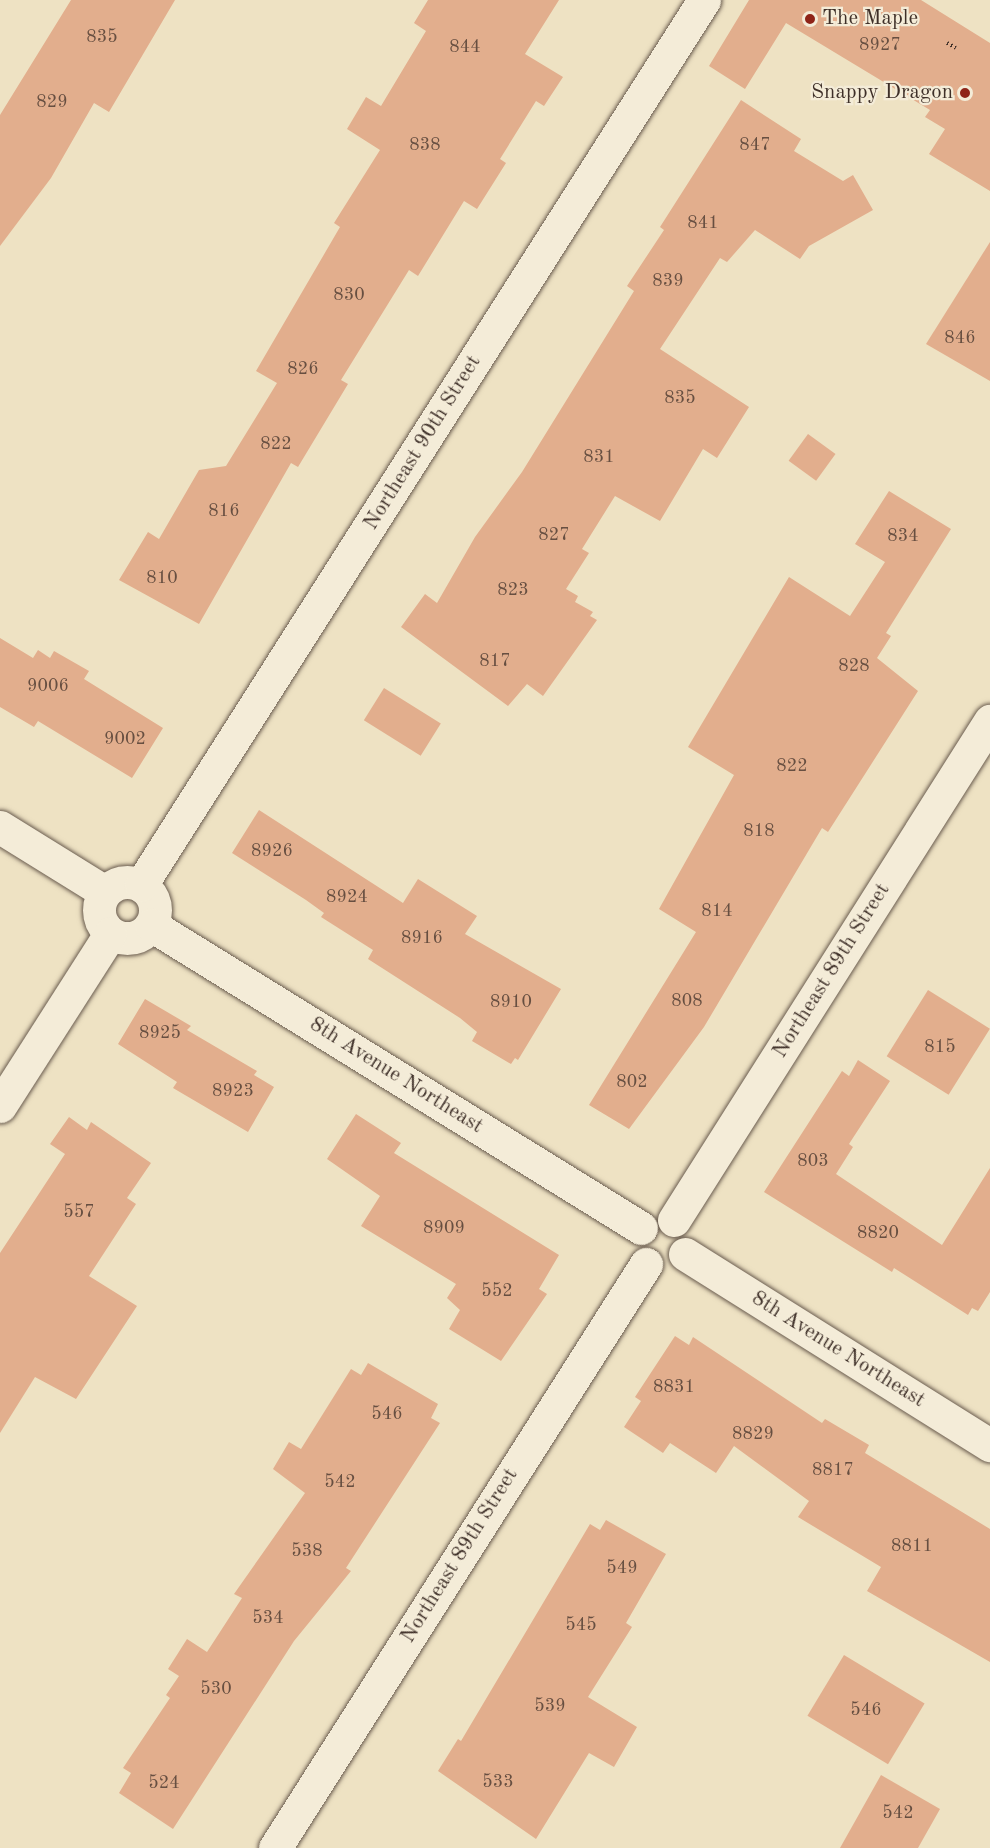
<!DOCTYPE html>
<style>
body{margin:0}
#map{position:relative;width:990px;height:1848px;overflow:hidden;background:#eee2c3;font-family:"Old Standard TT",serif}
div>[style]{position:absolute}
[style*='--x']{left:calc(var(--x)*1px);top:calc(var(--y)*1px);width:calc(var(--w)*1px);rotate:calc(var(--a)*1deg)}
.building>*{inset:0;background:#e2ae8d;transform-origin:0 0}
.path>*{height:4px;margin-top:-2px;transform-origin:0;background:repeating-linear-gradient(90deg,#3e2f28 0 1.5px,transparent 0 4.5px)}
.roads{filter:drop-shadow(0 0 2px #6a5c4f) drop-shadow(0 0 2px #6a5c4f)}
.minor>*{height:33px;margin:-16.5px;padding:0 16.5px;transform-origin:16.5px;border-radius:16.5px;background:#f4ecd8}
.minor>.ring{margin:-16.5px;padding:0;box-sizing:content-box;background:none;border:33px solid #f4ecd8;border-radius:50%}
.dots>*{width:16px;height:16px;translate:-50% -50%;box-sizing:border-box;border:3px solid #f4ecd8;border-radius:50%}
span{translate:-50% -50%;white-space:nowrap;text-align:center;line-height:1.15;-webkit-text-stroke:4.5px #f4ecd8;paint-order:stroke}
.number-label{font-size:18px;color:#674f41}
.number-label span{-webkit-text-stroke-width:0}
.poi-label{font-size:21px;color:#3e2f28}
.left{translate:0 -50%;text-align:left}
.right{translate:-100% -50%;text-align:right}
.street-label{font-size:21px;color:#3e2f28}
</style>
<div id="map">
<div class="building">
<i style="clip-path:polygon(71px 0,175px 0,109px 112px,94px 103px,51px 178px,0 246px,0 115px)"></i>
<i style="clip-path:polygon(428px 0,559px 0,525px 54px,563px 77px,544px 106px,536px 101px,500px 159px,506px 163px,477px 209px,464px 201px,418px 276px,409px 270px,341px 380px,348px 384px,298px 467px,291px 463px,199px 624px,119px 580px,148px 532px,159px 539px,199px 470px,226px 466px,277px 383px,256px 371px,340px 227px,334px 223px,380px 150px,347px 129px,366px 97px,381px 106px,426px 31px,414px 23px)"></i>
<i style="clip-path:polygon(749px 0,921px 0,990px 43px,990px 191px,929px 154px,945px 129px,925px 117px,930px 110px,786px 23px,745px 89px,709px 66px)"></i>
<i style="clip-path:polygon(741px 100px,801px 139px,794px 151px,843px 181px,853px 175px,873px 210px,809px 246px,800px 259px,755px 230px,727px 262px,720px 258px,660px 349px,749px 407px,717px 458px,703px 449px,660px 521px,615px 496px,582px 549px,589px 553px,566px 589px,578px 596px,575px 602px,593px 612px,590px 616px,597px 620px,543px 696px,527px 684px,508px 706px,401px 627px,425px 594px,437px 603px,475px 537px,522px 472px,634px 291px,627px 286px,664px 230px,660px 227px)"></i>
<i style="clip-path:polygon(990px 242px,990px 381px,926px 344px)"></i>
<i style="left:808px;top:434px;width:34px;height:33px;rotate:36deg"></i>
<i style="clip-path:polygon(889px 491px,951px 529px,886px 633px,891px 636px,877px 658px,918px 691px,828px 832px,822px 828px,704px 1027px,629px 1129px,589px 1105px,696px 932px,659px 909px,734px 775px,688px 747px,789px 577px,850px 616px,885px 562px,855px 544px)"></i>
<i style="clip-path:polygon(0 638px,33px 658px,38px 650px,50px 658px,54px 651px,89px 671px,84px 679px,163px 728px,132px 778px,38px 721px,34px 727px,0 707px)"></i>
<i style="left:384px;top:688px;width:67px;height:38px;rotate:32deg"></i>
<i style="clip-path:polygon(259px 810px,403px 903px,418px 879px,477px 916px,465px 934px,561px 989px,518px 1060px,515px 1058px,511px 1064px,472px 1041px,477px 1032px,460px 1018px,368px 959px,373px 950px,321px 917px,324px 913px,306px 900px,232px 853px)"></i>
<i style="left:928px;top:990px;width:73px;height:78px;rotate:32deg"></i>
<i style="clip-path:polygon(145px 999px,191px 1026px,187px 1030px,257px 1071px,254px 1075px,274px 1087px,248px 1132px,173px 1088px,177px 1082px,118px 1044px)"></i>
<i style="clip-path:polygon(858px 1060px,890px 1081px,849px 1144px,853px 1147px,836px 1174px,942px 1245px,990px 1168px,990px 1292px,978px 1311px,972px 1308px,968px 1315px,894px 1268px,892px 1272px,764px 1192px,842px 1071px,849px 1076px)"></i>
<i style="clip-path:polygon(356px 1114px,401px 1143px,394px 1153px,559px 1255px,539px 1289px,547px 1294px,501px 1361px,449px 1329px,460px 1310px,447px 1298px,456px 1284px,361px 1226px,380px 1196px,327px 1159px)"></i>
<i style="clip-path:polygon(69px 1117px,87px 1130px,91px 1122px,151px 1163px,127px 1198px,136px 1204px,89px 1276px,137px 1306px,76px 1399px,35px 1377px,0 1433px,0 1253px,65px 1154px,50px 1144px)"></i>
<i style="clip-path:polygon(675px 1336px,689px 1345px,693px 1337px,822px 1423px,825px 1419px,869px 1445px,865px 1453px,990px 1529px,990px 1662px,867px 1591px,881px 1567px,798px 1517px,809px 1501px,734px 1446px,716px 1473px,670px 1443px,663px 1453px,624px 1427px,641px 1401px,635px 1397px)"></i>
<i style="clip-path:polygon(368px 1363px,438px 1404px,431px 1418px,440px 1423px,346px 1568px,351px 1571px,294px 1641px,173px 1829px,119px 1793px,131px 1773px,123px 1768px,170px 1698px,166px 1695px,179px 1676px,168px 1669px,187px 1639px,207px 1652px,242px 1598px,234px 1594px,305px 1493px,273px 1469px,289px 1442px,301px 1449px,351px 1369px,361px 1375px)"></i>
<i style="clip-path:polygon(606px 1520px,666px 1554px,626px 1623px,632px 1627px,588px 1697px,637px 1727px,614px 1767px,589px 1753px,536px 1839px,438px 1771px,458px 1739px,461px 1741px,590px 1524px,600px 1530px)"></i>
<i style="left:844px;top:1655px;width:94px;height:71px;rotate:31deg"></i>
<i style="clip-path:polygon(881px 1775px,940px 1809px,918px 1848px,840px 1848px)"></i>
</div>
<div class="path">
<i style="--x:947;--y:43;--w:10;--a:29"></i>
</div>
<div class="roads">
<div class="minor">
<i style="--x:0;--y:827;--w:123;--a:31.8"></i>
<i class="ring" style="left:99px;top:882px;width:23px;height:23px"></i>
<i style="--x:141;--y:885;--w:1049;--a:-57.54"></i>
<i style="--x:151;--y:925;--w:576;--a:31.73"></i>
<i style="--x:0;--y:1106;--w:204;--a:-57.4"></i>
<i style="--x:674;--y:1220;--w:591;--a:-57.66"></i>
<i style="--x:685;--y:1254;--w:360;--a:32.1"></i>
<i style="--x:275;--y:1848;--w:692;--a:-57.57"></i>
</div>
</div>
<div class="dots">
<i style="left:810px;top:19px;background:#8f2418"></i>
<i style="left:965px;top:93px;background:#8f2418"></i>
</div>
<div class="number-label">
<span style="left:102px;top:37px">835</span>
<span style="left:880px;top:45px">8927</span>
<span style="left:465px;top:47px">844</span>
<span style="left:52px;top:102px">829</span>
<span style="left:425px;top:145px">838</span>
<span style="left:755px;top:145px">847</span>
<span style="left:703px;top:223px">841</span>
<span style="left:668px;top:281px">839</span>
<span style="left:349px;top:295px">830</span>
<span style="left:960px;top:338px">846</span>
<span style="left:303px;top:369px">826</span>
<span style="left:680px;top:398px">835</span>
<span style="left:276px;top:444px">822</span>
<span style="left:599px;top:457px">831</span>
<span style="left:224px;top:511px">816</span>
<span style="left:554px;top:535px">827</span>
<span style="left:903px;top:536px">834</span>
<span style="left:162px;top:578px">810</span>
<span style="left:513px;top:590px">823</span>
<span style="left:495px;top:661px">817</span>
<span style="left:854px;top:666px">828</span>
<span style="left:48px;top:686px">9006</span>
<span style="left:125px;top:739px">9002</span>
<span style="left:792px;top:766px">822</span>
<span style="left:759px;top:831px">818</span>
<span style="left:272px;top:851px">8926</span>
<span style="left:347px;top:897px">8924</span>
<span style="left:717px;top:911px">814</span>
<span style="left:422px;top:938px">8916</span>
<span style="left:687px;top:1001px">808</span>
<span style="left:511px;top:1002px">8910</span>
<span style="left:160px;top:1033px">8925</span>
<span style="left:940px;top:1047px">815</span>
<span style="left:632px;top:1082px">802</span>
<span style="left:233px;top:1091px">8923</span>
<span style="left:813px;top:1161px">803</span>
<span style="left:79px;top:1212px">557</span>
<span style="left:444px;top:1228px">8909</span>
<span style="left:878px;top:1233px">8820</span>
<span style="left:497px;top:1291px">552</span>
<span style="left:674px;top:1387px">8831</span>
<span style="left:387px;top:1414px">546</span>
<span style="left:753px;top:1434px">8829</span>
<span style="left:833px;top:1470px">8817</span>
<span style="left:340px;top:1482px">542</span>
<span style="left:912px;top:1546px">8811</span>
<span style="left:307px;top:1551px">538</span>
<span style="left:622px;top:1568px">549</span>
<span style="left:268px;top:1618px">534</span>
<span style="left:581px;top:1625px">545</span>
<span style="left:216px;top:1689px">530</span>
<span style="left:550px;top:1706px">539</span>
<span style="left:866px;top:1710px">546</span>
<span style="left:498px;top:1782px">533</span>
<span style="left:164px;top:1783px">524</span>
<span style="left:898px;top:1813px">542</span>
</div>
<div class="poi-label">
<span class="left" style="left:822px;top:19px">The Maple</span>
<span class="right" style="left:953px;top:93px">Snappy Dragon</span>
</div>
<div class="street-label">
<span style="left:423px;top:443px;rotate:-58deg">Northeast 90th Street</span>
<span style="left:832px;top:971px;rotate:-58deg">Northeast 89th Street</span>
<span style="left:396px;top:1076px;rotate:32deg">8th Avenue Northeast</span>
<span style="left:838px;top:1350px;rotate:32deg">8th Avenue Northeast</span>
<span style="left:460px;top:1556px;rotate:-58deg">Northeast 89th Street</span>
</div>
</div>
